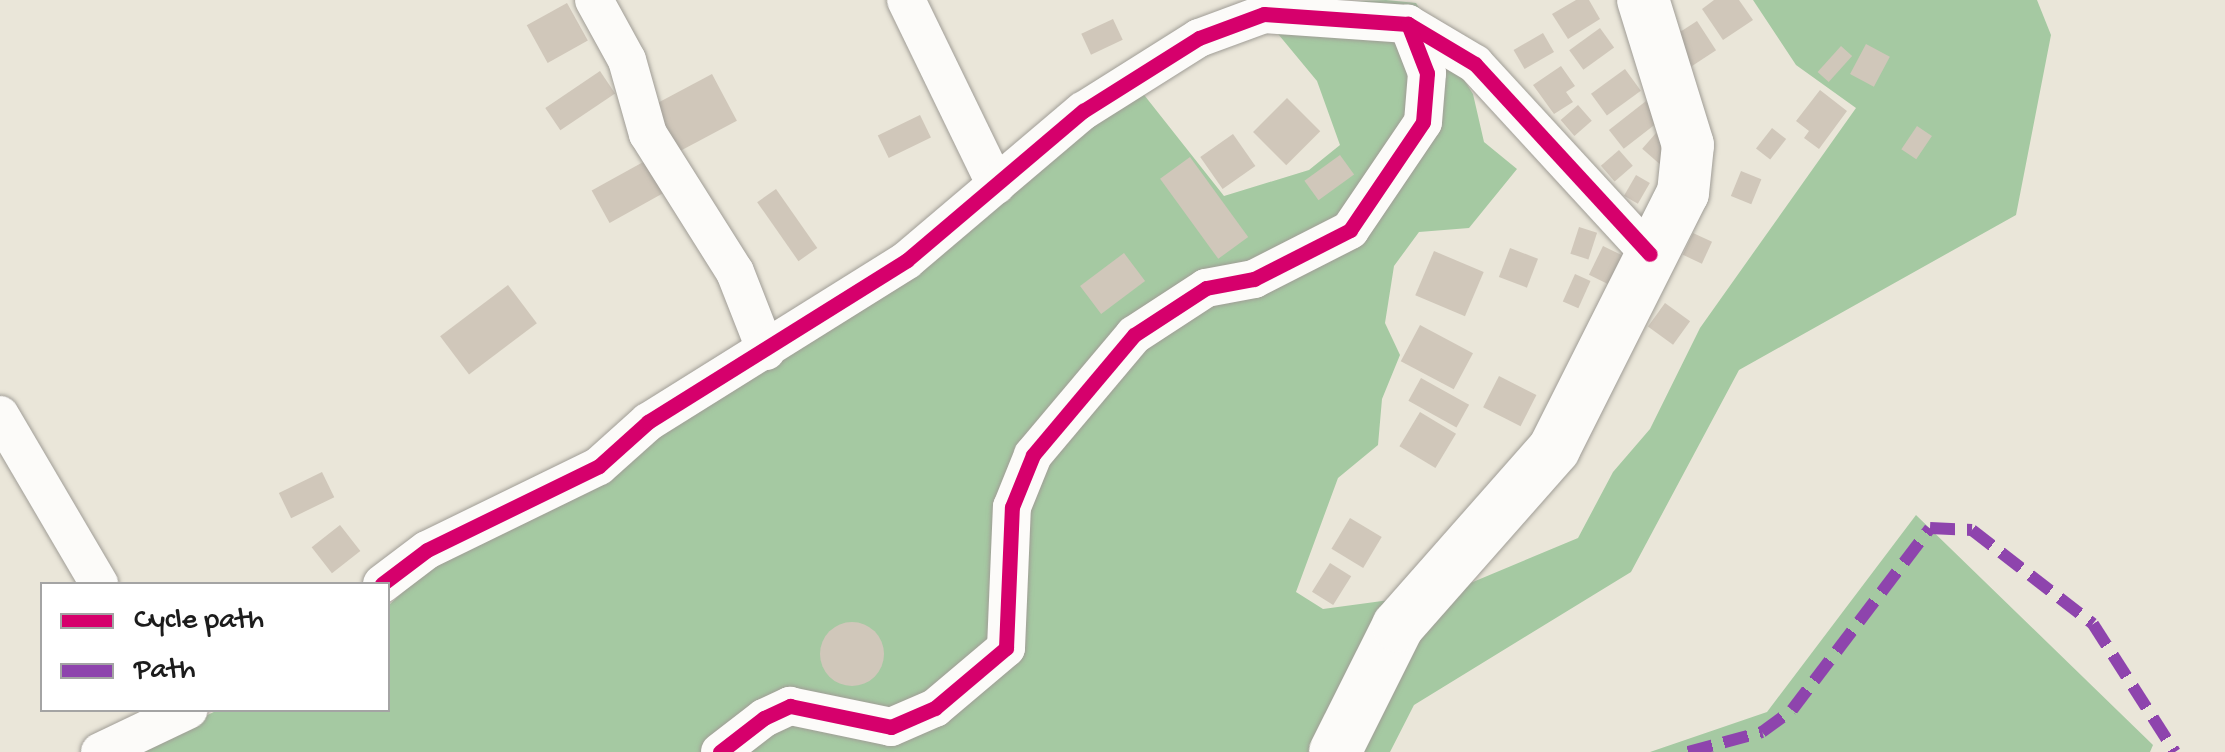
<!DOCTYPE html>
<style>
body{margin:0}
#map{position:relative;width:2225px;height:752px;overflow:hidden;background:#eae6d9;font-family:"Gochi Hand",sans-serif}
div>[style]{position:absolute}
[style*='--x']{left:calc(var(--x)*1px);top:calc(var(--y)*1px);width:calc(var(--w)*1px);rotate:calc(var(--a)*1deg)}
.forest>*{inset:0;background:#a5c9a2}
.building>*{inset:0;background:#d0c7ba;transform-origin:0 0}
.round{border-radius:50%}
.roads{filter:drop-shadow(0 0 2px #a09d96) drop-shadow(0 0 2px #a09d96)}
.street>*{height:38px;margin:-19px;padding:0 19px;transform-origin:19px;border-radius:19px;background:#fcfbf9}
.secondary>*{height:52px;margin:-26px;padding:0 26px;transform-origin:26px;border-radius:26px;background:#fcfbf9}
.quiet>*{height:12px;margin-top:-6px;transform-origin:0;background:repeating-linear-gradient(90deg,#8e44ad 0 25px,transparent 0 37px)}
.cycleway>*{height:15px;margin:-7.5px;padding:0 7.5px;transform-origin:7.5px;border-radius:7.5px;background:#d6006c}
span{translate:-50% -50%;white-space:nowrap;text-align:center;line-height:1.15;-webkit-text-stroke:8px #fff;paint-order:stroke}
.legend{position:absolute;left:40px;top:582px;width:350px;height:130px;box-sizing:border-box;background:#fff;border:2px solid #a4a4a4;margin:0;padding:12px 18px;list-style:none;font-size:30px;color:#1c1c1c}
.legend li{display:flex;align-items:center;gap:20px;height:50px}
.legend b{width:50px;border:2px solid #a4a4a4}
</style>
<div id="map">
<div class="forest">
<i style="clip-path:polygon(1386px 0,1416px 3px,1473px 94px,1484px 142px,1517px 169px,1469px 228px,1419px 232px,1394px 266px,1385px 323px,1400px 355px,1382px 399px,1378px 445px,1338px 478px,1296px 592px,1323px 609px,1449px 592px,1578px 538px,1613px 472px,1650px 429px,1700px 328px,1856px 108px,1796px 65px,1753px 0,2037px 0,2051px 35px,2016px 215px,1739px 370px,1631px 572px,1414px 705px,1390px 752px,129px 752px,218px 710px,388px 710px,388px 606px,437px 560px,602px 476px,1122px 67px,1224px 196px,1309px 170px,1340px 145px,1317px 81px,1254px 5px)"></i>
<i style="clip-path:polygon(1916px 515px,2153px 745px,2150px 752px,1650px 752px,1767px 712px)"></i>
</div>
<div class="building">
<i style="clip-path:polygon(1576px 0,1589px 0,1600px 19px,1568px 39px,1552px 14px)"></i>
<i style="clip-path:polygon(1714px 0,1739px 0,1753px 20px,1723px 40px,1702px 9px)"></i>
<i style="left:567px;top:3px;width:43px;height:46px;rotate:61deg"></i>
<i style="left:1113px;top:19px;width:23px;height:35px;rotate:65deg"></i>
<i style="left:1697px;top:21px;width:35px;height:35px;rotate:57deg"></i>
<i style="left:1600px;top:28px;width:24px;height:38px;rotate:54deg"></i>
<i style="left:1543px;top:33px;width:22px;height:34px;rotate:60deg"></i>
<i style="left:1866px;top:44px;width:27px;height:34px;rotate:28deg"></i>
<i style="left:1841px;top:46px;width:15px;height:35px;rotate:42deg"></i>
<i style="clip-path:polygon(1561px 66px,1575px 86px,1566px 92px,1573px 102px,1554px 114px,1533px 85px)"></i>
<i style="left:1625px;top:69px;width:27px;height:42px;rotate:54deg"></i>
<i style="left:600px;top:71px;width:27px;height:66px;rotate:56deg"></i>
<i style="left:712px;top:74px;width:53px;height:67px;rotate:62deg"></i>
<i style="clip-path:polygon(1820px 90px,1847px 111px,1819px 149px,1804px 138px,1809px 131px,1796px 121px)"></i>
<i style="left:1287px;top:98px;width:47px;height:48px;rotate:45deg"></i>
<i style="left:1646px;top:101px;width:24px;height:47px;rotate:52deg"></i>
<i style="left:1578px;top:105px;width:21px;height:23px;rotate:49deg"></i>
<i style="left:920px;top:115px;width:25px;height:47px;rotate:64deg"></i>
<i style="left:1917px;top:126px;width:18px;height:28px;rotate:34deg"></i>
<i style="left:1772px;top:128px;width:18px;height:26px;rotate:38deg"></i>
<i style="left:1656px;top:133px;width:28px;height:21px;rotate:41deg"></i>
<i style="left:1233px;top:134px;width:39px;height:40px;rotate:55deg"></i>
<i style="left:1619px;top:150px;width:21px;height:24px;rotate:49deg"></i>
<i style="left:1340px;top:155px;width:24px;height:44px;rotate:54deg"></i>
<i style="left:1190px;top:157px;width:99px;height:37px;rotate:54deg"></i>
<i style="left:645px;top:161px;width:37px;height:61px;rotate:61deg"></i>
<i style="left:1741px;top:171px;width:22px;height:27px;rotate:22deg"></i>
<i style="left:1636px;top:175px;width:16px;height:24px;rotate:30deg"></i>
<i style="left:776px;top:189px;width:72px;height:23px;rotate:55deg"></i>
<i style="left:1579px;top:227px;width:19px;height:28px;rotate:18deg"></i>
<i style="left:1693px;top:233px;width:21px;height:24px;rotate:25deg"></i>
<i style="left:1603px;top:246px;width:25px;height:32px;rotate:26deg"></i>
<i style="left:1510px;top:248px;width:30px;height:31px;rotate:21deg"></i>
<i style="left:1434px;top:251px;width:54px;height:48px;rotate:23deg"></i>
<i style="left:1124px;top:253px;width:35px;height:55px;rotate:53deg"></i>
<i style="left:1575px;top:274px;width:17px;height:30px;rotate:24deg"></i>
<i style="left:508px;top:285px;width:48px;height:85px;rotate:53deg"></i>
<i style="left:1665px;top:303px;width:31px;height:29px;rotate:36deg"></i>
<i style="left:1420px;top:325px;width:60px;height:41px;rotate:28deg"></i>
<i style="left:1499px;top:376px;width:42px;height:35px;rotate:27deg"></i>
<i style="left:1421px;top:378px;width:55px;height:26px;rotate:29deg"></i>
<i style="left:1420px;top:412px;width:42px;height:40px;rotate:31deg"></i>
<i style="left:322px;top:472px;width:28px;height:48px;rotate:64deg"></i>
<i style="left:1350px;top:518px;width:37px;height:36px;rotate:31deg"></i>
<i style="left:340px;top:525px;width:33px;height:36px;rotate:52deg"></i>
<i style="left:1330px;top:563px;width:25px;height:34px;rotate:32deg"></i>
<i class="round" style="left:820px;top:622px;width:64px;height:64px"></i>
</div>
<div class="roads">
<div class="street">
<i style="--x:594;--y:0;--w:68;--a:61.2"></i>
<i style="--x:627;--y:60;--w:77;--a:74.2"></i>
<i style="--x:648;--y:134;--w:163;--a:57.8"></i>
<i style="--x:735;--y:272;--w:85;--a:68.6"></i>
<i style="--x:906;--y:0;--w:206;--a:64.1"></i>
<i style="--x:0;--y:415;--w:196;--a:59.6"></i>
<i style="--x:382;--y:584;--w:56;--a:-37.1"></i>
<i style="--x:427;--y:550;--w:191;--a:-26"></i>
<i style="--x:599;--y:466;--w:66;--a:-41.9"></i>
<i style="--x:648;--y:422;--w:305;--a:-32"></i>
<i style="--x:907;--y:260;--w:231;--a:-40.3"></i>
<i style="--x:1083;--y:111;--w:137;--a:-32.2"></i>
<i style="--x:1199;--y:38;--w:69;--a:-20.3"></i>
<i style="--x:1264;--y:14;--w:144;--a:4"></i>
<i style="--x:1408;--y:24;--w:78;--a:30.8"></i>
<i style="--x:1475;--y:64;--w:258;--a:47.4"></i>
<i style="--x:100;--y:752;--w:98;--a:-25.5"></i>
<i style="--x:720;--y:752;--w:56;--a:-37.7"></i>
<i style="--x:764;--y:718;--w:29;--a:-25"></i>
<i style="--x:790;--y:706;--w:103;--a:11.7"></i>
<i style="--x:891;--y:727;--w:48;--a:-23.4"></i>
<i style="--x:935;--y:708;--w:93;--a:-40.2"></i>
<i style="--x:1006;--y:648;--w:141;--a:-87.6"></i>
<i style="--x:1012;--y:507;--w:56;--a:-68"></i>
<i style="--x:1033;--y:455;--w:157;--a:-49.9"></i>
<i style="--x:1134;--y:335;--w:86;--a:-33.1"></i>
<i style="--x:1206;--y:288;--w:49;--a:-10.6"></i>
<i style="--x:1254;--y:279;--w:108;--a:-27"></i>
<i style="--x:1350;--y:230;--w:130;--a:-55.9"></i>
<i style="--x:1423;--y:122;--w:49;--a:-85.3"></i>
<i style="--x:1427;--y:73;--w:53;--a:-111.2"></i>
</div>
<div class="secondary">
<i style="--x:1335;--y:752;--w:141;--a:-63.4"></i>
<i style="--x:1398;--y:626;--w:236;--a:-48.6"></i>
<i style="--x:1554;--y:449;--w:287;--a:-63.3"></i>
<i style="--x:1683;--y:193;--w:48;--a:-84.1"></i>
<i style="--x:1688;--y:145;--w:152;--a:-107.2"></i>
</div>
</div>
<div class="quiet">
<i style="--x:1688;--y:752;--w:77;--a:-15.1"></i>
<i style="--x:1762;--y:732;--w:37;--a:-36"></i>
<i style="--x:1792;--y:710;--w:228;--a:-52.8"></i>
<i style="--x:1930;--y:528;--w:42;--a:2.7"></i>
<i style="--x:1972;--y:530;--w:153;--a:37.8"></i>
<i style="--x:2093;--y:624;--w:152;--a:57.4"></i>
</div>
<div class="cycleway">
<i style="--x:382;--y:584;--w:56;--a:-37.1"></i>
<i style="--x:427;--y:550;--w:191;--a:-26"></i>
<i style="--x:599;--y:466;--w:66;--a:-41.9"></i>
<i style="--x:648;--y:422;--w:305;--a:-32"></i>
<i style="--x:907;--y:260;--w:231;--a:-40.3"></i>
<i style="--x:1083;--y:111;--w:137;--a:-32.2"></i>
<i style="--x:1199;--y:38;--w:69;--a:-20.3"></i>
<i style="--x:1264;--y:14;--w:144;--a:4"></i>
<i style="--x:1408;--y:24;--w:78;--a:30.8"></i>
<i style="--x:1475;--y:64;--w:258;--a:47.4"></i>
<i style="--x:720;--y:752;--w:56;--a:-37.7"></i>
<i style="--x:764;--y:718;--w:29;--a:-25"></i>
<i style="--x:790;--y:706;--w:103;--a:11.7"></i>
<i style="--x:891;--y:727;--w:48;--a:-23.4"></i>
<i style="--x:935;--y:708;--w:93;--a:-40.2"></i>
<i style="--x:1006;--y:648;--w:141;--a:-87.6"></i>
<i style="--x:1012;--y:507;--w:56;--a:-68"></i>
<i style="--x:1033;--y:455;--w:157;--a:-49.9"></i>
<i style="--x:1134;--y:335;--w:86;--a:-33.1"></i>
<i style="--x:1206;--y:288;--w:49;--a:-10.6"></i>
<i style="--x:1254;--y:279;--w:108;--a:-27"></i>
<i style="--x:1350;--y:230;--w:130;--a:-55.9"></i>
<i style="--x:1423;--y:122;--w:49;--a:-85.3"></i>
<i style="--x:1427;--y:73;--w:53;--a:-111.2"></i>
</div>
<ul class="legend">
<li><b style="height:12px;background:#d6006c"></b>Cycle path</li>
<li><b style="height:12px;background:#8e44ad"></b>Path</li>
</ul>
</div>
